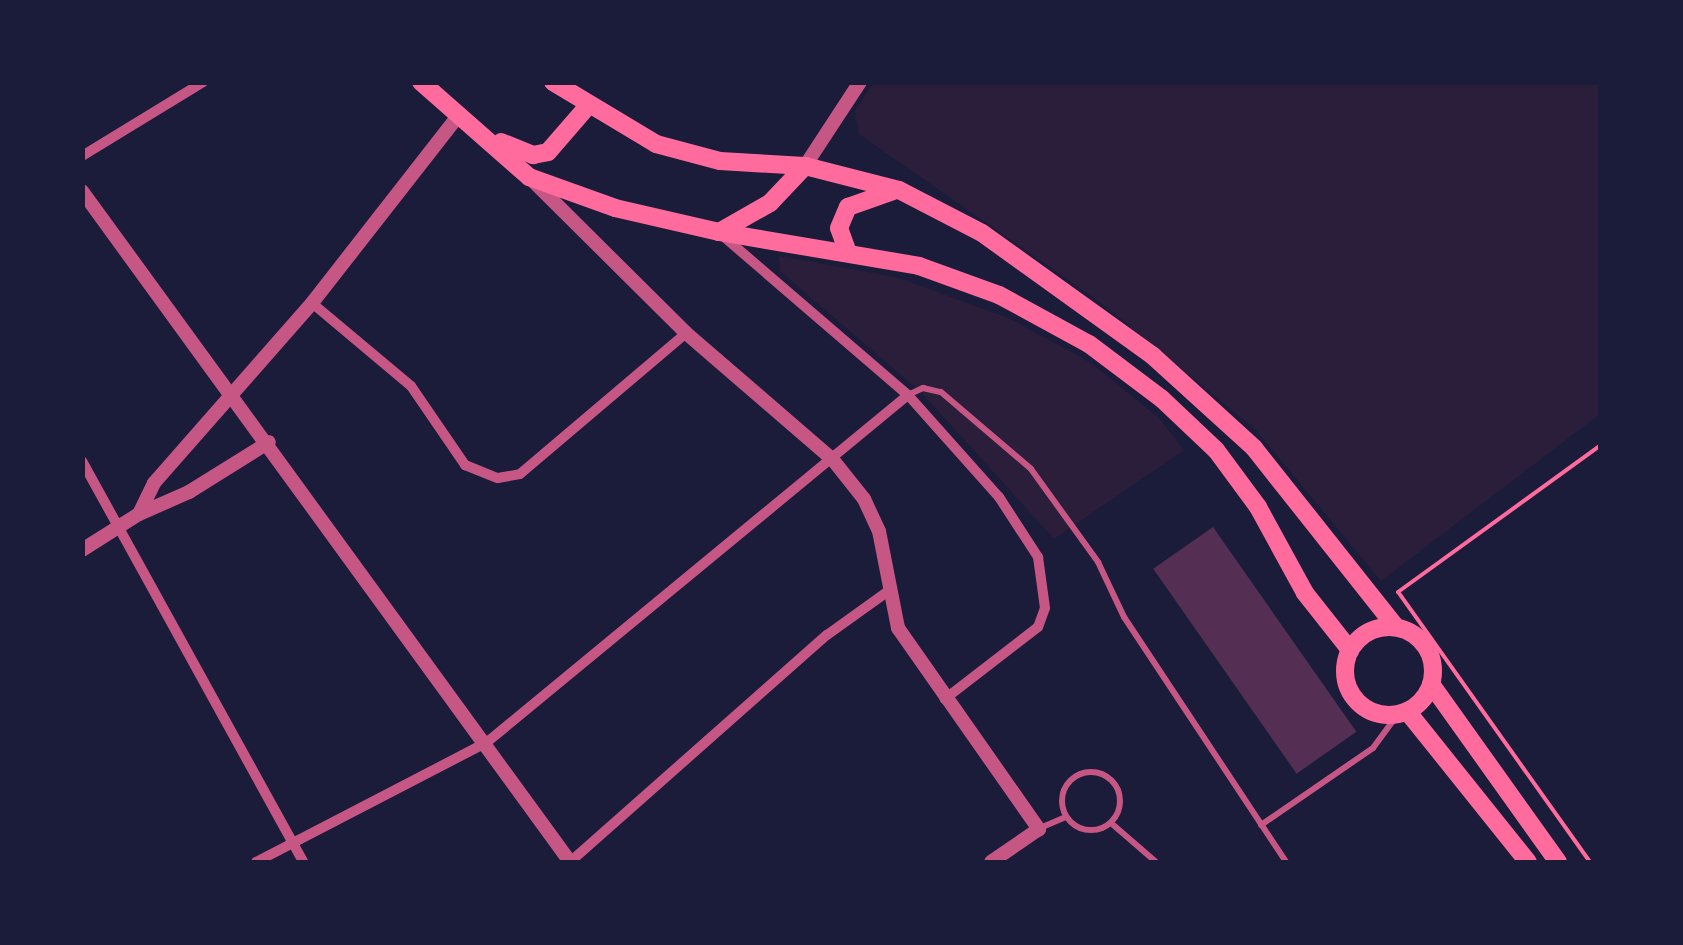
<!DOCTYPE html>
<style>
body{margin:0}
#map{position:relative;width:1683px;height:945px;overflow:hidden;background:#1b1b3a;font-family:"Titillium Web",sans-serif}
div>[style]{position:absolute}
[style*='--x']{left:calc(var(--x)*1px);top:calc(var(--y)*1px);width:calc(var(--w)*1px);rotate:calc(var(--a)*1deg)}
.green>*{inset:0;background:#2a1e3b}
.building>*{inset:0;background:#542f53;transform-origin:0 0}
.path>*{height:4px;margin:-2px;padding:0 2px;transform-origin:2px;border-radius:2px;background:#ff6b9d}
.service>*{height:6px;margin:-3px;padding:0 3px;transform-origin:3px;border-radius:3px;background:#c65784}
.service>.ring{margin:-3px;padding:0;box-sizing:content-box;background:none;border:6px solid #c65784;border-radius:50%}
.minor>*{height:10px;margin:-5px;padding:0 5px;transform-origin:5px;border-radius:5px;background:#c65784}
.tertiary>*{height:14px;margin:-7px;padding:0 7px;transform-origin:7px;border-radius:7px;background:#c65784}
.secondary>*{height:18px;margin:-9px;padding:0 9px;transform-origin:9px;border-radius:9px;background:#ff6b9d}
.secondary>.ring{margin:-9px;padding:0;box-sizing:content-box;background:none;border:18px solid #ff6b9d;border-radius:50%}
span{translate:-50% -50%;white-space:nowrap;text-align:center;line-height:1.15;-webkit-text-stroke:9px #1b1b3a;paint-order:stroke}
.frame{position:absolute;inset:0;border:85px solid #1b1b3a;pointer-events:none}
</style>
<div id="map">
<div class="green">
<i style="clip-path:polygon(874px 82px,1600px 83px,1600px 414px,1381px 581px,1255px 429px,1104px 305px,859px 134px,855px 111px)"></i>
<i style="clip-path:polygon(779px 256px,896px 277px,1011px 319px,1091px 363px,1159px 418px,1184px 450px,1054px 539px,922px 393px,780px 271px)"></i>
</div>
<div class="building">
<i style="left:1213px;top:527px;width:250px;height:73px;rotate:55deg"></i>
</div>
<div class="path">
<i style="--x:1590;--y:862;--w:331;--a:-125.4"></i>
<i style="--x:1398;--y:592;--w:249;--a:-35.9"></i>
</div>
<div class="service">
<i style="--x:908;--y:395;--w:17;--a:-25"></i>
<i style="--x:923;--y:388;--w:18;--a:13"></i>
<i style="--x:941;--y:392;--w:118;--a:40.5"></i>
<i style="--x:1031;--y:469;--w:115;--a:54.2"></i>
<i style="--x:1098;--y:562;--w:61;--a:64.7"></i>
<i style="--x:1124;--y:617;--w:294;--a:56.5"></i>
<i class="ring" style="left:1062px;top:772px;width:52px;height:52px"></i>
<i style="--x:1111;--y:823;--w:60;--a:40.9"></i>
<i style="--x:1261;--y:825;--w:136;--a:-34.5"></i>
<i style="--x:1373;--y:748;--w:42;--a:-53.7"></i>
<i style="--x:1040;--y:828;--w:28;--a:-23"></i>
</div>
<div class="minor">
<i style="--x:82;--y:156;--w:142;--a:-31.4"></i>
<i style="--x:723;--y:236;--w:244;--a:40.7"></i>
<i style="--x:908;--y:395;--w:137;--a:48.3"></i>
<i style="--x:999;--y:497;--w:72;--a:57"></i>
<i style="--x:1038;--y:557;--w:51;--a:82.2"></i>
<i style="--x:1045;--y:608;--w:20;--a:110"></i>
<i style="--x:1038;--y:627;--w:118;--a:142.3"></i>
<i style="--x:312;--y:303;--w:129;--a:40"></i>
<i style="--x:411;--y:386;--w:96;--a:55.6"></i>
<i style="--x:465;--y:465;--w:35;--a:22"></i>
<i style="--x:498;--y:478;--w:22;--a:-10"></i>
<i style="--x:520;--y:474;--w:218;--a:-40.3"></i>
<i style="--x:82;--y:461;--w:458;--a:61.1"></i>
<i style="--x:256;--y:862;--w:259;--a:-27.4"></i>
<i style="--x:486;--y:743;--w:547;--a:-39.51"></i>
<i style="--x:570;--y:862;--w:343;--a:-41.5"></i>
<i style="--x:827;--y:635;--w:74;--a:-35.6"></i>
</div>
<div class="tertiary">
<i style="--x:805;--y:166;--w:100;--a:-56.8"></i>
<i style="--x:534;--y:182;--w:214;--a:44.8"></i>
<i style="--x:686;--y:333;--w:194;--a:40.8"></i>
<i style="--x:833;--y:460;--w:50;--a:51.5"></i>
<i style="--x:864;--y:499;--w:35;--a:65"></i>
<i style="--x:879;--y:531;--w:99;--a:78.9"></i>
<i style="--x:898;--y:628;--w:246;--a:55"></i>
<i style="--x:1039;--y:829;--w:58;--a:145.5"></i>
<i style="--x:82;--y:191;--w:830;--a:53.97"></i>
<i style="--x:139;--y:514;--w:55;--a:-23.7"></i>
<i style="--x:189;--y:492;--w:94;--a:-32"></i>
<i style="--x:82;--y:550;--w:67;--a:-32.3"></i>
<i style="--x:139;--y:514;--w:34;--a:-64"></i>
<i style="--x:154;--y:483;--w:240;--a:-48.7"></i>
<i style="--x:312;--y:303;--w:239;--a:-52"></i>
</div>
<div class="secondary">
<i style="--x:421;--y:82;--w:144;--a:41.3"></i>
<i style="--x:529;--y:177;--w:91;--a:19.8"></i>
<i style="--x:615;--y:208;--w:107;--a:13"></i>
<i style="--x:719;--y:232;--w:203;--a:9.6"></i>
<i style="--x:919;--y:266;--w:85;--a:19.9"></i>
<i style="--x:999;--y:295;--w:102;--a:28.6"></i>
<i style="--x:1089;--y:344;--w:91;--a:37"></i>
<i style="--x:1162;--y:399;--w:74;--a:43.4"></i>
<i style="--x:1216;--y:450;--w:71;--a:53.6"></i>
<i style="--x:1258;--y:507;--w:98;--a:61.3"></i>
<i style="--x:1305;--y:593;--w:73;--a:51.7"></i>
<i style="--x:553;--y:82;--w:120;--a:31"></i>
<i style="--x:656;--y:144;--w:66;--a:14.9"></i>
<i style="--x:720;--y:161;--w:85;--a:3.4"></i>
<i style="--x:805;--y:166;--w:97;--a:14.3"></i>
<i style="--x:899;--y:190;--w:93;--a:27.4"></i>
<i style="--x:982;--y:233;--w:211;--a:35.7"></i>
<i style="--x:1153;--y:356;--w:137;--a:42.3"></i>
<i style="--x:1254;--y:448;--w:228;--a:51.6"></i>
<i style="--x:501;--y:142;--w:35;--a:22"></i>
<i style="--x:533;--y:155;--w:15;--a:-11"></i>
<i style="--x:548;--y:152;--w:60;--a:-49.1"></i>
<i style="--x:719;--y:232;--w:59;--a:-29.6"></i>
<i style="--x:770;--y:203;--w:51;--a:-46.6"></i>
<i style="--x:847;--y:250;--w:23;--a:-110"></i>
<i style="--x:839;--y:228;--w:23;--a:-67"></i>
<i style="--x:848;--y:207;--w:48;--a:-19.6"></i>
<i class="ring" style="left:1345px;top:627px;width:70px;height:70px"></i>
<i style="--x:1431;--y:684;--w:219;--a:54.5"></i>
<i style="--x:1407;--y:711;--w:193;--a:51.3"></i>
</div>
<div class="frame"></div>
</div>
